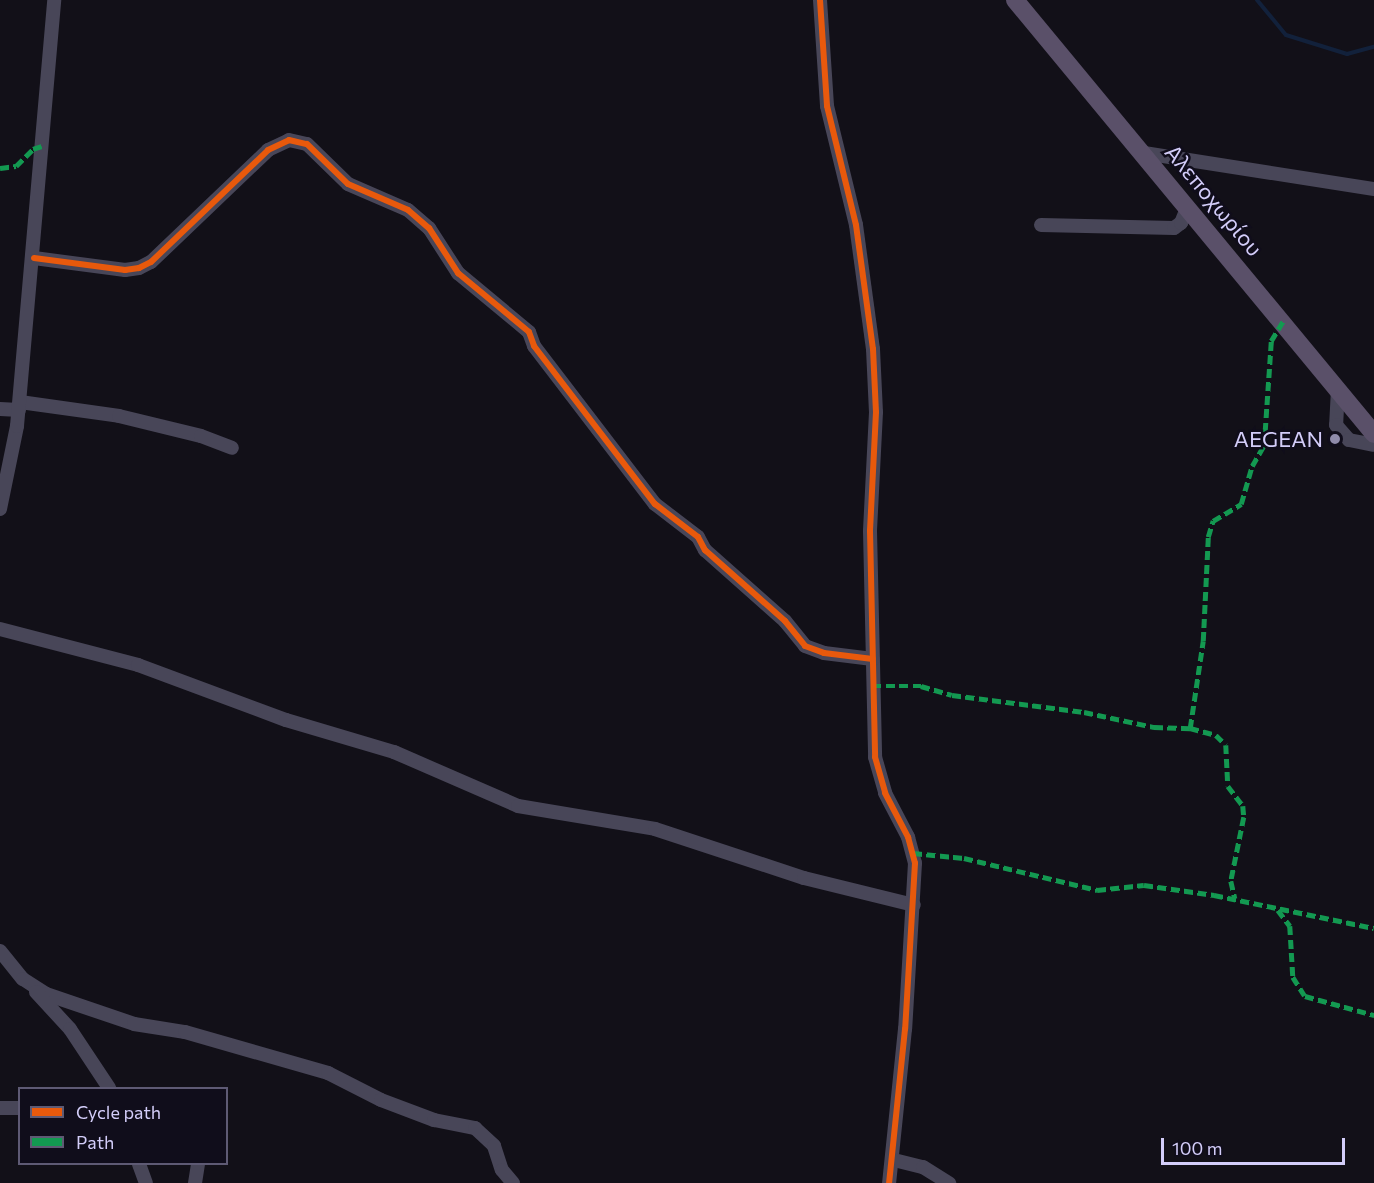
<!DOCTYPE html>
<meta charset="utf-8">
<style>
body{margin:0}
#map{position:relative;width:1374px;height:1183px;overflow:hidden;background:#121018;font-family:Commissioner,sans-serif}
div>[style]{position:absolute}
[style*='--x']{left:calc(var(--x)*1px);top:calc(var(--y)*1px);width:calc(var(--w)*1px);rotate:calc(var(--a)*1deg)}
.stream>*{height:4px;margin:-2px;padding:0 2px;transform-origin:2px;border-radius:2px;background:#12213b}
.building>*{inset:0;background:#302e3a;transform-origin:0 0}
.minor>*{height:14px;margin:-7px;padding:0 7px;transform-origin:7px;border-radius:7px;background:#484658}
.major>*{height:18px;margin:-9px;padding:0 9px;transform-origin:9px;border-radius:9px;background:#5a5069}
.quiet>*{height:4.5px;margin-top:-2.25px;transform-origin:0;background:repeating-linear-gradient(90deg,#139951 0 9px,transparent 0 13.5px)}
.cycleway>*{height:6px;margin:-3px;padding:0 3px;transform-origin:3px;border-radius:3px;background:#e8590c}
.dots>*{width:16px;height:16px;translate:-50% -50%;box-sizing:border-box;border:3px solid #100d1b;border-radius:50%}
span{translate:-50% -50%;white-space:nowrap;text-align:center;line-height:1.15;-webkit-text-stroke:5px #100d1b;paint-order:stroke}
.street-label{font-size:22px;color:#d3cdf9}
.poi-label{font-size:22px;color:#d3cdf9}
.right{translate:-100% -50%;text-align:right}
.legend{position:absolute;left:18px;top:1087px;width:210px;height:78px;box-sizing:border-box;background:#100d1b;border:2px solid #5e5a74;margin:0;padding:8px 10px;list-style:none;font-size:18px;color:#d3cdf9}
.legend li{display:flex;align-items:center;gap:12px;height:30px}
.legend b{width:30px;border:2px solid #5e5a74}
.scale{position:absolute;left:1161px;top:1138px;width:184px;height:27px;box-sizing:border-box;border:3px solid #d3cdf9;border-top:0;padding-left:8px;font-size:18px;line-height:21px;white-space:nowrap;color:#d3cdf9;-webkit-text-stroke:4px #100d1b;paint-order:stroke}
</style>
<div id="map">
<div class="stream">
<i style="--x:1257;--y:0;--w:45;--a:50.4"></i>
<i style="--x:1286;--y:35;--w:64;--a:17.3"></i>
<i style="--x:1347;--y:54;--w:28;--a:-15"></i>
</div>
<div class="building">
<i style="left:1336px;top:429px;width:13px;height:11px;rotate:45deg"></i>
</div>
<div class="minor">
<i style="--x:820;--y:0;--w:106;--a:86.2"></i>
<i style="--x:827;--y:106;--w:122;--a:76.3"></i>
<i style="--x:856;--y:225;--w:125;--a:82.2"></i>
<i style="--x:873;--y:349;--w:63;--a:87.3"></i>
<i style="--x:876;--y:412;--w:119;--a:92.9"></i>
<i style="--x:870;--y:531;--w:226;--a:88.7"></i>
<i style="--x:875;--y:757;--w:37;--a:74"></i>
<i style="--x:885;--y:793;--w:50;--a:62.4"></i>
<i style="--x:908;--y:837;--w:27;--a:75"></i>
<i style="--x:915;--y:863;--w:166;--a:93.4"></i>
<i style="--x:905;--y:1029;--w:155;--a:95.9"></i>
<i style="--x:1144;--y:153;--w:233;--a:8.9"></i>
<i style="--x:1041;--y:225;--w:133;--a:1.3"></i>
<i style="--x:1174;--y:228;--w:9;--a:-36"></i>
<i style="--x:1181;--y:223;--w:18;--a:-68"></i>
<i style="--x:34;--y:258;--w:92;--a:7.5"></i>
<i style="--x:125;--y:270;--w:14;--a:-8"></i>
<i style="--x:139;--y:268;--w:13;--a:-27"></i>
<i style="--x:151;--y:262;--w:162;--a:-43.7"></i>
<i style="--x:268;--y:150;--w:23;--a:-25"></i>
<i style="--x:289;--y:140;--w:18;--a:13"></i>
<i style="--x:307;--y:144;--w:57;--a:44.3"></i>
<i style="--x:348;--y:184;--w:65;--a:23.4"></i>
<i style="--x:408;--y:210;--w:28;--a:41"></i>
<i style="--x:429;--y:228;--w:54;--a:57.2"></i>
<i style="--x:458;--y:273;--w:92;--a:39.7"></i>
<i style="--x:529;--y:332;--w:15;--a:70"></i>
<i style="--x:534;--y:346;--w:199;--a:52.6"></i>
<i style="--x:655;--y:504;--w:54;--a:37.5"></i>
<i style="--x:698;--y:537;--w:15;--a:62"></i>
<i style="--x:705;--y:550;--w:107;--a:41.6"></i>
<i style="--x:785;--y:621;--w:32;--a:51"></i>
<i style="--x:805;--y:646;--w:20;--a:20"></i>
<i style="--x:824;--y:653;--w:49;--a:7"></i>
<i style="--x:1338;--y:389;--w:36;--a:93"></i>
<i style="--x:1336;--y:425;--w:20;--a:49"></i>
<i style="--x:1349;--y:440;--w:25;--a:11"></i>
<i style="--x:20;--y:402;--w:100;--a:8"></i>
<i style="--x:119;--y:416;--w:84;--a:13.7"></i>
<i style="--x:201;--y:436;--w:33;--a:21"></i>
<i style="--x:0;--y:409;--w:19;--a:3"></i>
<i style="--x:0;--y:509;--w:85;--a:-78.4"></i>
<i style="--x:17;--y:426;--w:428;--a:-85"></i>
<i style="--x:0;--y:629;--w:143;--a:14.6"></i>
<i style="--x:138;--y:665;--w:158;--a:20.4"></i>
<i style="--x:286;--y:720;--w:113;--a:16.5"></i>
<i style="--x:394;--y:752;--w:135;--a:23.5"></i>
<i style="--x:518;--y:806;--w:139;--a:9.5"></i>
<i style="--x:655;--y:829;--w:157;--a:18.2"></i>
<i style="--x:804;--y:878;--w:113;--a:13.8"></i>
<i style="--x:0;--y:951;--w:36;--a:51"></i>
<i style="--x:23;--y:979;--w:27;--a:33"></i>
<i style="--x:46;--y:994;--w:93;--a:18.8"></i>
<i style="--x:134;--y:1024;--w:52;--a:8.9"></i>
<i style="--x:185;--y:1032;--w:149;--a:16"></i>
<i style="--x:328;--y:1073;--w:59;--a:27"></i>
<i style="--x:381;--y:1100;--w:57;--a:20.7"></i>
<i style="--x:434;--y:1120;--w:42;--a:11"></i>
<i style="--x:475;--y:1128;--w:26;--a:43"></i>
<i style="--x:494;--y:1146;--w:25;--a:72"></i>
<i style="--x:502;--y:1170;--w:17;--a:50"></i>
<i style="--x:36;--y:992;--w:50;--a:47.4"></i>
<i style="--x:70;--y:1029;--w:71;--a:56.5"></i>
<i style="--x:0;--y:1108;--w:20;--a:0"></i>
<i style="--x:894;--y:1160;--w:30;--a:14"></i>
<i style="--x:923;--y:1167;--w:31;--a:32"></i>
<i style="--x:139;--y:1164;--w:20;--a:70"></i>
<i style="--x:195;--y:1183;--w:19;--a:-81"></i>
</div>
<div class="major">
<i style="--x:1015;--y:0;--w:563;--a:50.4"></i>
</div>
<div class="quiet">
<i style="--x:0;--y:168;--w:16;--a:-7"></i>
<i style="--x:16;--y:166;--w:24;--a:-45"></i>
<i style="--x:33;--y:149;--w:9;--a:-18"></i>
<i style="--x:872;--y:686;--w:49;--a:0"></i>
<i style="--x:921;--y:686;--w:32;--a:16"></i>
<i style="--x:952;--y:695;--w:133;--a:7.3"></i>
<i style="--x:1084;--y:712;--w:72;--a:12.1"></i>
<i style="--x:1154;--y:727;--w:36;--a:2"></i>
<i style="--x:1190;--y:728;--w:88;--a:-81.5"></i>
<i style="--x:1203;--y:641;--w:104;--a:-87.2"></i>
<i style="--x:1208;--y:537;--w:17;--a:-73"></i>
<i style="--x:1213;--y:521;--w:33;--a:-31"></i>
<i style="--x:1241;--y:504;--w:40;--a:-74"></i>
<i style="--x:1252;--y:466;--w:24;--a:-60"></i>
<i style="--x:1264;--y:445;--w:104;--a:-86.1"></i>
<i style="--x:1271;--y:341;--w:23;--a:-59"></i>
<i style="--x:1190;--y:728;--w:27;--a:15"></i>
<i style="--x:1216;--y:735;--w:14;--a:45"></i>
<i style="--x:1226;--y:745;--w:41;--a:87.2"></i>
<i style="--x:1228;--y:786;--w:25;--a:53"></i>
<i style="--x:1243;--y:806;--w:11;--a:85"></i>
<i style="--x:1244;--y:817;--w:65;--a:101.5"></i>
<i style="--x:1231;--y:881;--w:18;--a:77"></i>
<i style="--x:913;--y:853;--w:51;--a:5.6"></i>
<i style="--x:964;--y:858;--w:137;--a:13.5"></i>
<i style="--x:1097;--y:890;--w:47;--a:-6.1"></i>
<i style="--x:1144;--y:885;--w:71;--a:8.1"></i>
<i style="--x:1214;--y:895;--w:163;--a:11.7"></i>
<i style="--x:1278;--y:910;--w:20;--a:53"></i>
<i style="--x:1290;--y:926;--w:51;--a:86.6"></i>
<i style="--x:1293;--y:977;--w:22;--a:58"></i>
<i style="--x:1305;--y:996;--w:72;--a:15.4"></i>
</div>
<div class="cycleway">
<i style="--x:820;--y:0;--w:106;--a:86.2"></i>
<i style="--x:827;--y:106;--w:122;--a:76.3"></i>
<i style="--x:856;--y:225;--w:125;--a:82.2"></i>
<i style="--x:873;--y:349;--w:63;--a:87.3"></i>
<i style="--x:876;--y:412;--w:119;--a:92.9"></i>
<i style="--x:870;--y:531;--w:226;--a:88.7"></i>
<i style="--x:875;--y:757;--w:37;--a:74"></i>
<i style="--x:885;--y:793;--w:50;--a:62.4"></i>
<i style="--x:908;--y:837;--w:27;--a:75"></i>
<i style="--x:915;--y:863;--w:166;--a:93.4"></i>
<i style="--x:905;--y:1029;--w:155;--a:95.9"></i>
<i style="--x:34;--y:258;--w:92;--a:7.5"></i>
<i style="--x:125;--y:270;--w:14;--a:-8"></i>
<i style="--x:139;--y:268;--w:13;--a:-27"></i>
<i style="--x:151;--y:262;--w:162;--a:-43.7"></i>
<i style="--x:268;--y:150;--w:23;--a:-25"></i>
<i style="--x:289;--y:140;--w:18;--a:13"></i>
<i style="--x:307;--y:144;--w:57;--a:44.3"></i>
<i style="--x:348;--y:184;--w:65;--a:23.4"></i>
<i style="--x:408;--y:210;--w:28;--a:41"></i>
<i style="--x:429;--y:228;--w:54;--a:57.2"></i>
<i style="--x:458;--y:273;--w:92;--a:39.7"></i>
<i style="--x:529;--y:332;--w:15;--a:70"></i>
<i style="--x:534;--y:346;--w:199;--a:52.6"></i>
<i style="--x:655;--y:504;--w:54;--a:37.5"></i>
<i style="--x:698;--y:537;--w:15;--a:62"></i>
<i style="--x:705;--y:550;--w:107;--a:41.6"></i>
<i style="--x:785;--y:621;--w:32;--a:51"></i>
<i style="--x:805;--y:646;--w:20;--a:20"></i>
<i style="--x:824;--y:653;--w:49;--a:7"></i>
</div>
<div class="dots">
<i style="left:1335px;top:439px;background:#8f8baa"></i>
</div>
<div class="street-label">
<span style="left:1214px;top:200px;rotate:50deg">Αλεποχωρίου</span>
</div>
<div class="poi-label">
<span class="right" style="left:1323px;top:439px">AEGEAN</span>
</div>
<ul class="legend">
<li><b style="height:8px;background:#e8590c"></b>Cycle path</li>
<li><b style="height:8px;background:#139951"></b>Path</li>
</ul>
<div class="scale">100 m</div>
</div>
